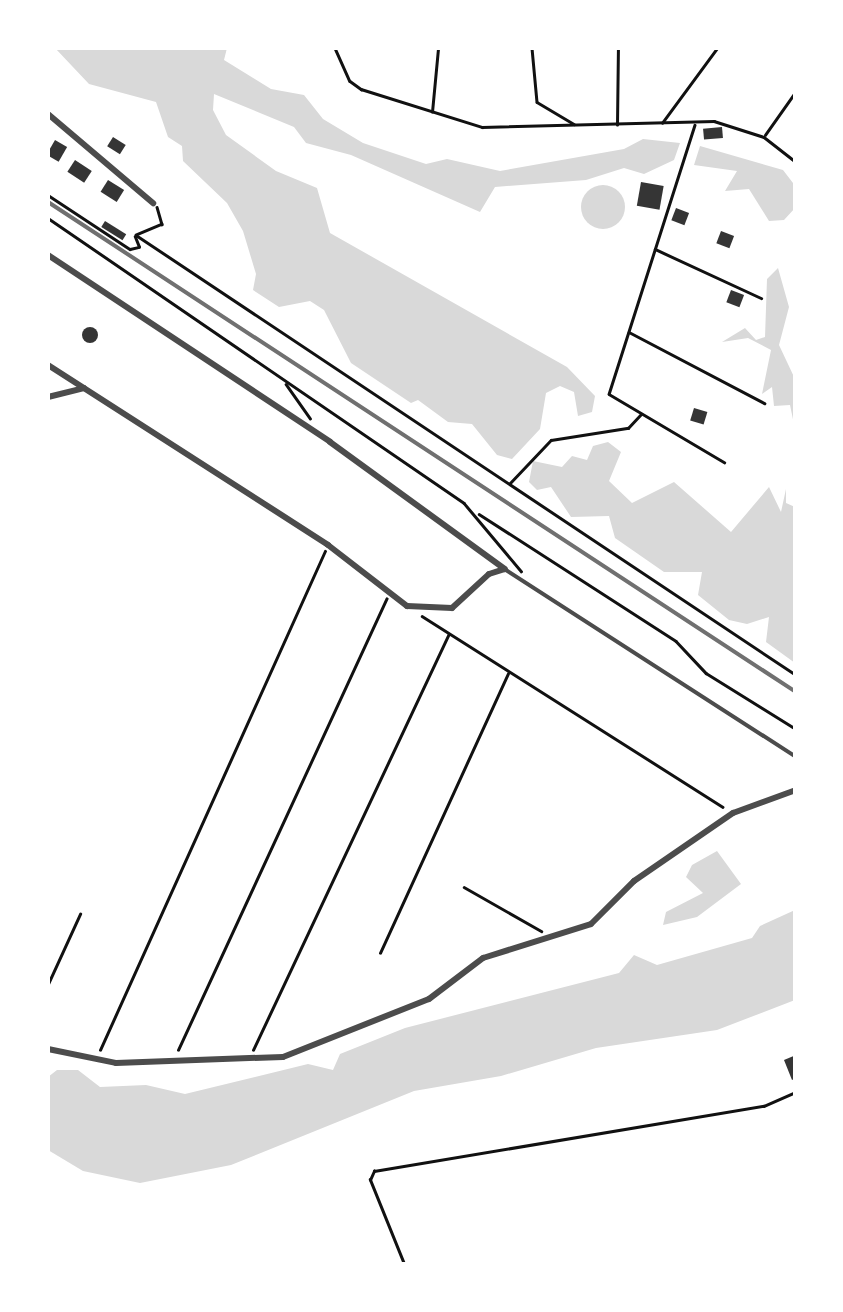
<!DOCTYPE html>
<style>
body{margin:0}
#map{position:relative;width:843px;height:1312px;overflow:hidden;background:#fff;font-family:"Roboto Condensed",sans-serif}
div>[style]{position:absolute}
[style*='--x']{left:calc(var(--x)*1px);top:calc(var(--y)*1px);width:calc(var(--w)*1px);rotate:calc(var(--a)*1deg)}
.water>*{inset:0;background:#d9d9d9}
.round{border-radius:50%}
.building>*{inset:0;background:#353535;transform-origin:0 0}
.path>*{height:2.5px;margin:-1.25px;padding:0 1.25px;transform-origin:1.25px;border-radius:1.25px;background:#111}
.service>*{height:4px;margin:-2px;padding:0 2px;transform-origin:2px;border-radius:2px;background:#4c4c4c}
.minor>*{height:6px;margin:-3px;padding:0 3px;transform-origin:3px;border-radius:3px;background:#4c4c4c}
.rail>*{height:4px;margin:-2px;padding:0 2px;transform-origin:2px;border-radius:2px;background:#707070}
span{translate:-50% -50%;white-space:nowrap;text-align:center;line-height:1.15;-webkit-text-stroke:10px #fff;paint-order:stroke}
.frame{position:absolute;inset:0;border:50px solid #fff;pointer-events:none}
</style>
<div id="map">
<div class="water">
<i style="clip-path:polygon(55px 48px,227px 48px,224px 60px,271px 89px,304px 95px,323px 119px,363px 143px,426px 164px,447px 159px,500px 171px,624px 149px,643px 139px,680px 143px,674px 160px,644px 174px,624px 168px,586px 180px,495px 187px,480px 212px,351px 155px,306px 143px,294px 127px,214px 94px,213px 110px,226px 135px,276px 171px,317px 188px,330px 233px,567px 367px,595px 396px,592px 412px,578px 416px,574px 392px,560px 386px,546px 393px,540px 429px,512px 459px,497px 455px,472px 424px,448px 422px,418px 400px,411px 403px,351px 363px,324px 310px,310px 301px,279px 307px,253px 290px,256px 274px,243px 231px,227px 203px,183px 161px,182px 146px,168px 137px,156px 102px,89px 84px)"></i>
<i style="clip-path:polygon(700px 146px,783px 170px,793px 183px,795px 208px,784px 220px,769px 221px,749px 189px,725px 191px,737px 171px,694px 165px)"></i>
<i class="round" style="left:581px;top:185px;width:44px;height:44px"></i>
<i style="clip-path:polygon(778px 268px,789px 307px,779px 345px,795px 379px,795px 429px,790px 405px,774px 406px,772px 387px,762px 394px,771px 350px,748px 338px,722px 342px,745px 328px,756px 340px,765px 337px,767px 279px)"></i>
<i style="clip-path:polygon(608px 442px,621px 452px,609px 481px,632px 503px,674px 482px,731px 532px,769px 487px,781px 512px,786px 489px,786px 503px,795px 507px,795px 663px,766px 642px,769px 617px,747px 624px,729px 620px,698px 595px,702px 572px,664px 572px,615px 538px,609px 516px,571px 517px,551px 487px,537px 490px,529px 482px,533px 461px,562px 467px,572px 456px,587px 460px,593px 446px)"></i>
<i style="clip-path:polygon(717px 851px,741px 884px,697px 917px,663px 925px,666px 912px,703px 893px,686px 877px,692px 865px)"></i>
<i style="clip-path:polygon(795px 910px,795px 1000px,717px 1030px,596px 1048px,501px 1076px,414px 1091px,231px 1165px,140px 1183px,83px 1171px,48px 1150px,48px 1077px,57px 1070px,78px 1070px,100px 1087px,146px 1085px,185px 1094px,308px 1064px,333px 1070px,340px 1054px,405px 1028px,619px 973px,634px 955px,657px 965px,752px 938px,760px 926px)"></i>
</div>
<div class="building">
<i style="left:722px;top:127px;width:11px;height:19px;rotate:85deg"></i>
<i style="left:113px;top:137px;width:15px;height:11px;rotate:32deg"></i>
<i style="left:55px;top:140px;width:14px;height:17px;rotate:30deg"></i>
<i style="left:75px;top:160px;width:20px;height:14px;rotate:33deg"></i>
<i style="left:108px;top:180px;width:19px;height:14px;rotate:32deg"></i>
<i style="left:641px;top:182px;width:23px;height:24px;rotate:10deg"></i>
<i style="left:676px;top:208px;width:14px;height:13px;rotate:21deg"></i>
<i style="left:105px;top:221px;width:25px;height:7px;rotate:32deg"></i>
<i style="left:721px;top:231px;width:14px;height:13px;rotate:21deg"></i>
<i style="left:731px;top:290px;width:14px;height:13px;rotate:21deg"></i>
<i class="round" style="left:82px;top:327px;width:16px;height:16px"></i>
<i style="left:694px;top:408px;width:14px;height:13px;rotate:17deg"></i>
<i style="clip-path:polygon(796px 1055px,796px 1078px,792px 1080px,784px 1060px)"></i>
</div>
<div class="path">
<i style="--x:335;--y:48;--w:36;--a:66"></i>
<i style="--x:350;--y:81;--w:14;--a:36"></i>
<i style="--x:361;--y:89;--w:127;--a:17.4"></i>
<i style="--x:482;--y:127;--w:232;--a:-1.5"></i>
<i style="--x:714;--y:121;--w:52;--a:17.7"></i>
<i style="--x:764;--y:137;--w:41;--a:38"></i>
<i style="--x:532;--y:48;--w:54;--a:84.7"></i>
<i style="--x:537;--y:102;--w:43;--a:30.7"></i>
<i style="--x:432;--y:112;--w:64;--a:-84.6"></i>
<i style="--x:662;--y:123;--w:93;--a:-53.7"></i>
<i style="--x:617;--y:125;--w:77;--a:-89.3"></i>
<i style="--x:695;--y:125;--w:282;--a:107.7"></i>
<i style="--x:609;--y:394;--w:134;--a:30.6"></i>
<i style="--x:765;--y:135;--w:54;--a:-54.8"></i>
<i style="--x:48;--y:195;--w:98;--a:33.4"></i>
<i style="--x:130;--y:249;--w:9;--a:-13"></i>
<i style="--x:139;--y:247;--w:11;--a:-112"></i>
<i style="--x:157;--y:207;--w:18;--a:74"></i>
<i style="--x:162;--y:224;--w:28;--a:157"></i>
<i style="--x:136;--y:235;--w:793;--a:33.69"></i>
<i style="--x:48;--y:218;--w:504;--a:34.41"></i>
<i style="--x:464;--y:503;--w:89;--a:50"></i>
<i style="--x:655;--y:249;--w:117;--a:24.8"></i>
<i style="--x:629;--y:332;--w:153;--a:27.7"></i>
<i style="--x:286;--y:384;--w:42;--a:54.8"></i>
<i style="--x:510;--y:483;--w:59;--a:-46.4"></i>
<i style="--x:551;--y:440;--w:78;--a:-8.9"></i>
<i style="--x:628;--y:428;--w:19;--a:-47"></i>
<i style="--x:479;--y:514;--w:234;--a:32.8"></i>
<i style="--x:676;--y:641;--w:44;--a:46.8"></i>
<i style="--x:706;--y:673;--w:106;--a:31.9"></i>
<i style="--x:422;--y:616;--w:356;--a:32.4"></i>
<i style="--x:464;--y:887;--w:89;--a:29.7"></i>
<i style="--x:380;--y:953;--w:307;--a:-65.4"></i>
<i style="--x:48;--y:984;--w:77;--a:-65.4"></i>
<i style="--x:100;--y:1050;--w:547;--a:-65.73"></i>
<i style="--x:178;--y:1050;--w:497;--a:-65.2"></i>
<i style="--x:253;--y:1050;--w:459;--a:-64.8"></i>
<i style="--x:404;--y:1264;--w:91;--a:-112"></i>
<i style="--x:370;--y:1180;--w:10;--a:-66"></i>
<i style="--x:374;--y:1171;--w:395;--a:-9.5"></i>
<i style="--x:764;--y:1106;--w:35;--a:-24"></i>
</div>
<div class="service">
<i style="--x:506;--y:570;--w:345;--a:32.8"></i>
</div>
<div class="minor">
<i style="--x:48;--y:114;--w:138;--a:40.3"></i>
<i style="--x:48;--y:255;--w:338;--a:33.5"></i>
<i style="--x:330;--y:442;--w:216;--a:36"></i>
<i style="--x:48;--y:365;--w:333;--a:32.7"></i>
<i style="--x:328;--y:545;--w:100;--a:37.7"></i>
<i style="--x:407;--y:606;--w:45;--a:2.5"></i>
<i style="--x:452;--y:608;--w:50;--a:-42.6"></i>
<i style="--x:489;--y:574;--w:16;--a:-18"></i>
<i style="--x:48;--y:397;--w:37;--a:-14"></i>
<i style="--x:48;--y:1049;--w:69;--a:11.6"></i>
<i style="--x:116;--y:1063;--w:167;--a:-2.1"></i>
<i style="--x:283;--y:1057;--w:157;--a:-21.7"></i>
<i style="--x:429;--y:999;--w:68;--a:-37.2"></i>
<i style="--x:483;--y:958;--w:113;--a:-17.5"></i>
<i style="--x:591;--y:924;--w:61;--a:-45"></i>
<i style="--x:634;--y:881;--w:120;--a:-34.5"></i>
<i style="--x:733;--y:813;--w:67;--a:-20.1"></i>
</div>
<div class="rail">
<i style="--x:48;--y:202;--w:894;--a:33.23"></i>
</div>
<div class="frame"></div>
</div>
